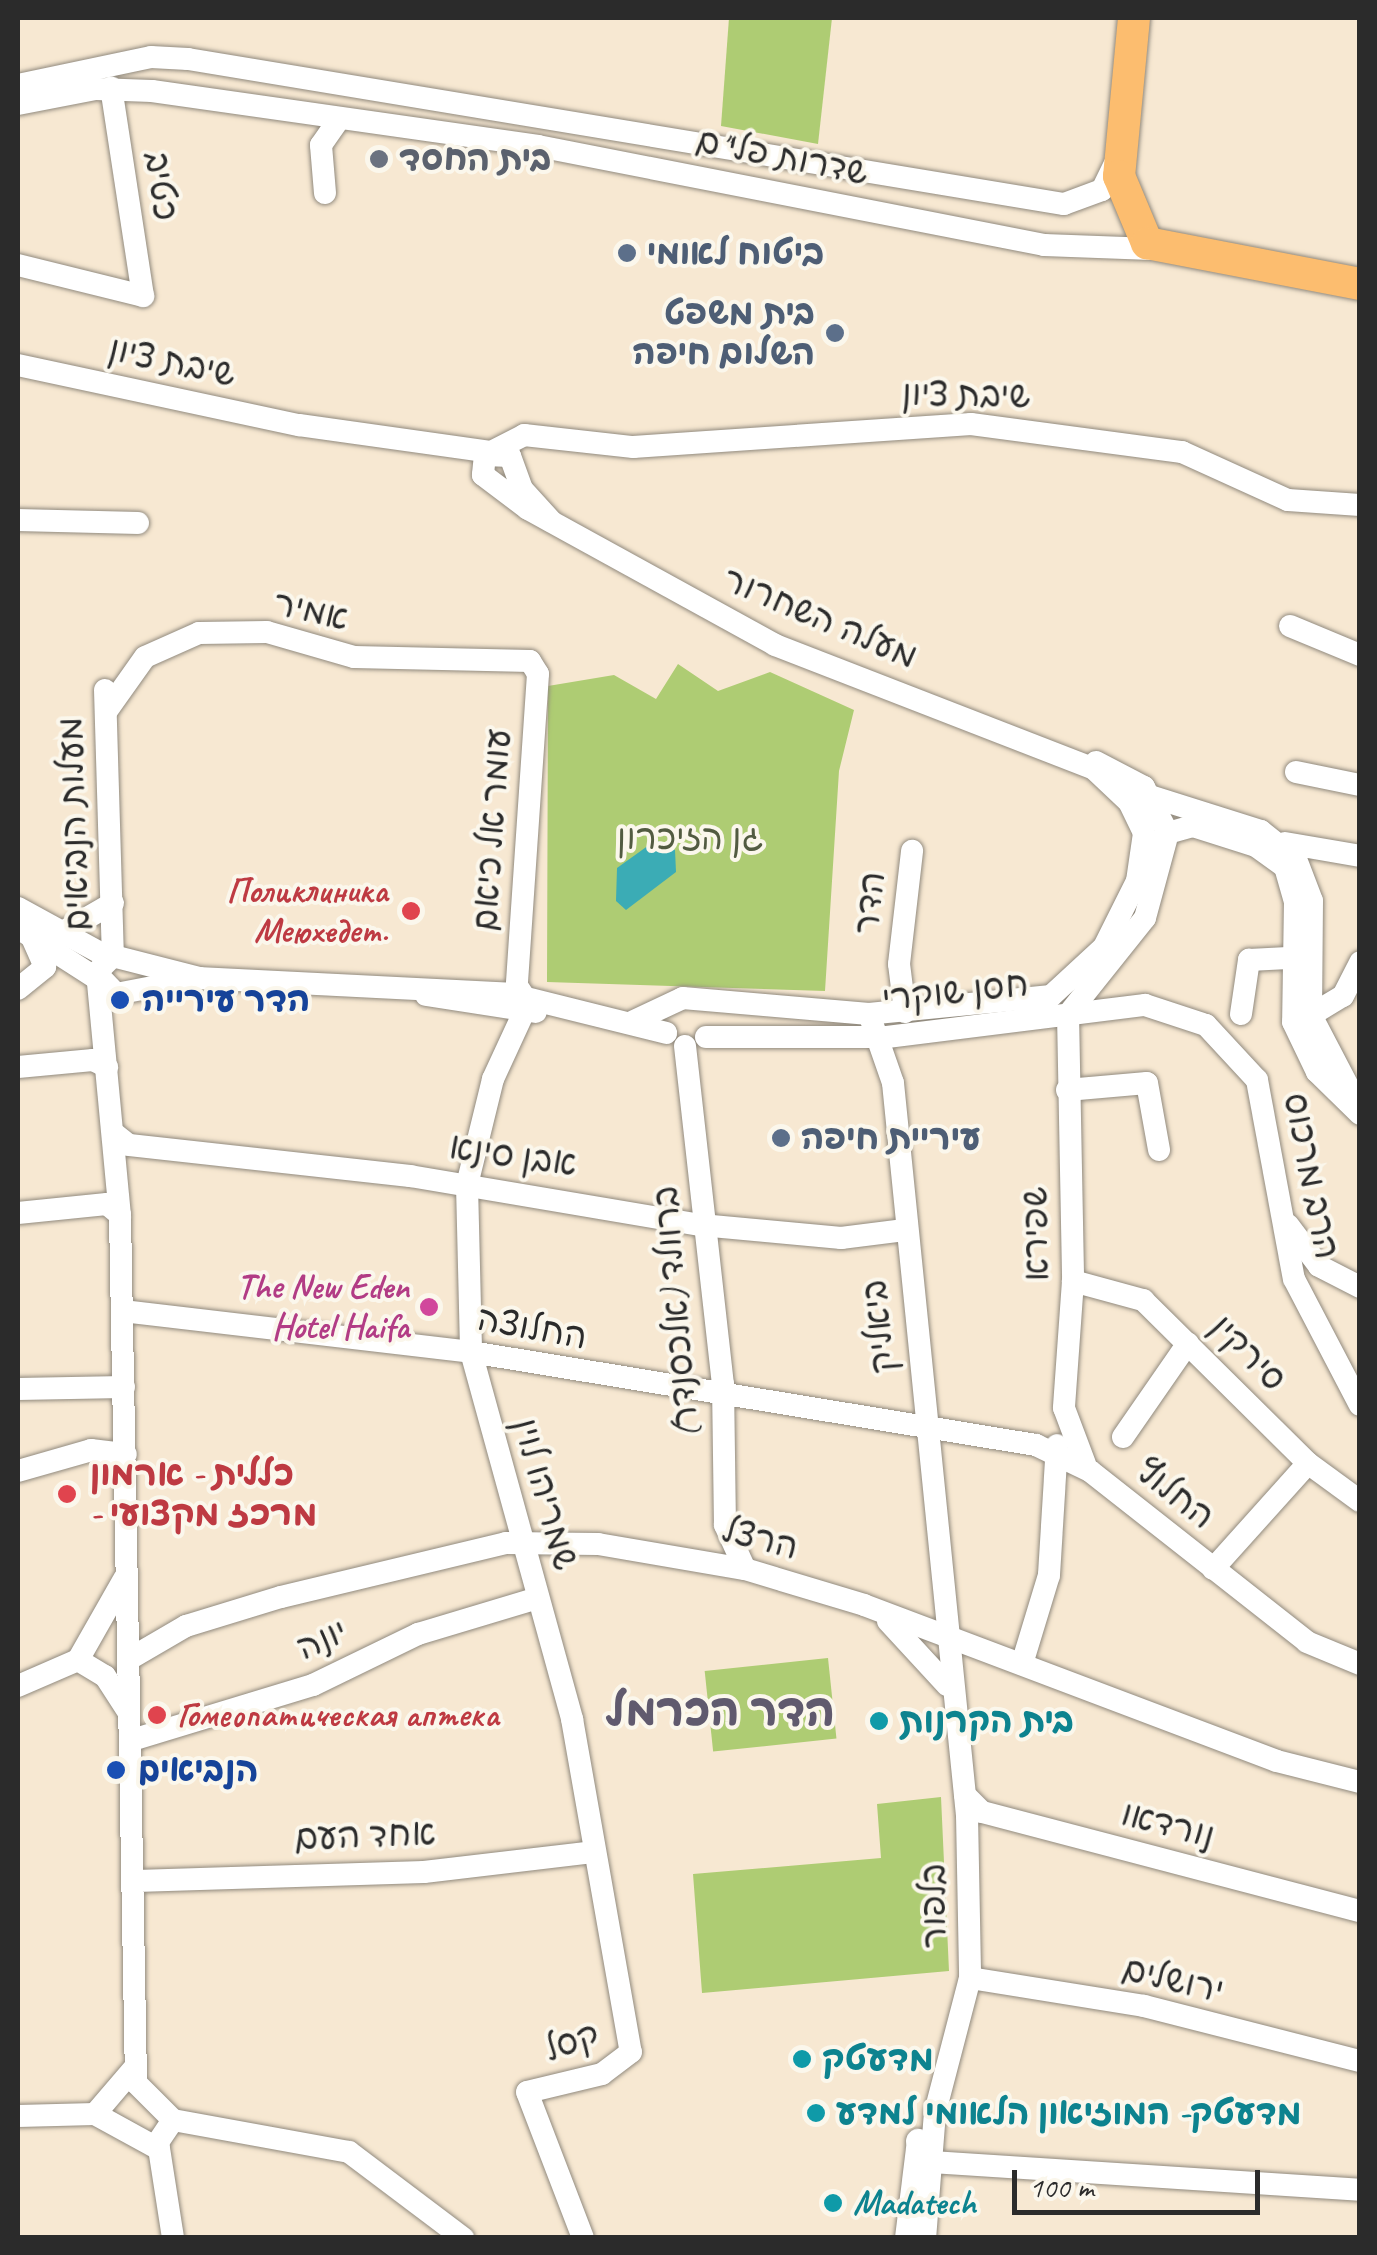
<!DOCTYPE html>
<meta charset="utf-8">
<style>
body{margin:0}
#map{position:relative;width:1377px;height:2255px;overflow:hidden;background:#f7e8d2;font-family:Caveat,"Playpen Sans Hebrew",sans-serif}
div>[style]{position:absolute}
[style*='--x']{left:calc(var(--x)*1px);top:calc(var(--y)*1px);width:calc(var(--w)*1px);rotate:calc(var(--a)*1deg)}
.green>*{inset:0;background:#aecc73;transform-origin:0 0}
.water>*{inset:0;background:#3bacb5}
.roads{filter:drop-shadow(0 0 2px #918a7e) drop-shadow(0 0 2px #918a7e)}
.minor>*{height:22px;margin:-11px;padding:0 11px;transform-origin:11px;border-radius:11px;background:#fff}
.highway>*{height:32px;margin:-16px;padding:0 16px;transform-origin:16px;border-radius:16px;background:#fcbd6f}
.dots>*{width:28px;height:28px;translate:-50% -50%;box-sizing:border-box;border:5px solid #fbf7ec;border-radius:50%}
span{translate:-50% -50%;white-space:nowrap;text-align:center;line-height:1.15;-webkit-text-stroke:8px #fbf7ec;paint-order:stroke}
.street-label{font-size:35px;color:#2b2b2b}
.worship-label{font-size:35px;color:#5b616d;font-weight:700}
.left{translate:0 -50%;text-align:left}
.service-label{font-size:35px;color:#4e5e75;font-weight:700}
.right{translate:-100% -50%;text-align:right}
.park-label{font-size:35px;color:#525b41}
.health-label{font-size:35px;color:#be3a42;font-weight:700}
.transit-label{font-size:35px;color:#164399;font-weight:700}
.hotel-label{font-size:35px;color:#b23c85;font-weight:700}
.culture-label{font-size:35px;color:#0d838f;font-weight:700}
.district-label{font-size:45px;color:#605a6e;font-weight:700}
.frame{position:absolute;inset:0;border:20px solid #2b2b2b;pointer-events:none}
.scale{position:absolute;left:1012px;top:2170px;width:248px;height:45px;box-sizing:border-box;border:5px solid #2b2b2b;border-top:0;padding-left:12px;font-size:30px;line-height:35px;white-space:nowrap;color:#2b2b2b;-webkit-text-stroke:8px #fbf7ec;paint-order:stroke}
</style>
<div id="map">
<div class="green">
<i style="clip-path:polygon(729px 18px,832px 18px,818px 144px,721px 126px)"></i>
<i style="clip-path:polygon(678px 664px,718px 691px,770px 672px,854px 710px,839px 771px,825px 991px,547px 982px,548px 686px,614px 675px,656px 699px)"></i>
<i style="left:828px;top:1658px;width:81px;height:124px;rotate:84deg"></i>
<i style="clip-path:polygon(941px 1797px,949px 1971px,702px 1993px,693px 1874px,881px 1858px,877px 1804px)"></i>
</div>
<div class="water">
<i style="clip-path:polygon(656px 840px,675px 850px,676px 872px,626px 910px,616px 901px,617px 868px)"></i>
</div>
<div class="roads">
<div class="minor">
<i style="--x:18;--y:85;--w:136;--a:-11.9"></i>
<i style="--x:151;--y:57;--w:37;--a:3"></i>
<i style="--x:188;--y:59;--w:888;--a:9.4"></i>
<i style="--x:1064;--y:204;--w:40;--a:-20.2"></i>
<i style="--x:1102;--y:190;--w:37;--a:-64"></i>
<i style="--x:18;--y:104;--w:79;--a:-10.9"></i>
<i style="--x:96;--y:89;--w:56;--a:2"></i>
<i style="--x:152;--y:91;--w:390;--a:8.1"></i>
<i style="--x:538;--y:146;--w:516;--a:11.07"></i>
<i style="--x:1044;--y:245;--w:108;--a:2.1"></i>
<i style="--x:325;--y:193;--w:48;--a:-94.8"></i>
<i style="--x:321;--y:145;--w:29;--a:-55"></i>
<i style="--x:18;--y:265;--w:129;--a:13.9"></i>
<i style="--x:143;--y:296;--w:211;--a:-98.7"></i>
<i style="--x:18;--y:365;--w:287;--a:12.1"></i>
<i style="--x:299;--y:425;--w:193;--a:8"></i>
<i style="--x:495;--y:450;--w:33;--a:-27"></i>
<i style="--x:524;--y:435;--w:110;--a:6.3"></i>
<i style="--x:633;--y:447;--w:339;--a:-3.9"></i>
<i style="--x:971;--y:424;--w:213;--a:7.6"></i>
<i style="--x:1182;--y:452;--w:116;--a:24.4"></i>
<i style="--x:1288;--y:500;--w:72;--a:4"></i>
<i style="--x:18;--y:520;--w:120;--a:1.4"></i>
<i style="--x:551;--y:521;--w:43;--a:-132.2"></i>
<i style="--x:522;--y:489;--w:35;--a:-110"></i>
<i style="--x:510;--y:456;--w:25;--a:-178"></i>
<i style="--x:485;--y:455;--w:20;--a:96"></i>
<i style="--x:483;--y:475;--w:56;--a:37.1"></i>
<i style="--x:528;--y:509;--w:282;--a:28.8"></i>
<i style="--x:775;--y:645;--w:342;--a:21.2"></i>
<i style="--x:1094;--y:769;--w:48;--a:43.3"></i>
<i style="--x:1129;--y:802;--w:34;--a:64"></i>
<i style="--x:1144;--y:833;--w:49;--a:98.3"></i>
<i style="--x:1137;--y:881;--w:74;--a:116.6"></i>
<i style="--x:1104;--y:947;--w:72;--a:137.2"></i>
<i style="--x:1051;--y:996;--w:183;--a:174.4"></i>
<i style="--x:869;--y:1014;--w:187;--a:-175.1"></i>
<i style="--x:683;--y:998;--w:54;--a:154.9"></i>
<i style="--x:1290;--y:626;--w:76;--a:22.5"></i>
<i style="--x:105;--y:690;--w:266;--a:88.3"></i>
<i style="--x:106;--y:712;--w:67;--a:-54.7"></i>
<i style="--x:145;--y:657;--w:59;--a:-24"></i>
<i style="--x:199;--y:633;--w:68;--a:-0.8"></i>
<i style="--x:267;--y:632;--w:91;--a:16"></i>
<i style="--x:354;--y:657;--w:176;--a:1.3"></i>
<i style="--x:530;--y:661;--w:15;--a:58"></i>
<i style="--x:538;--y:674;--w:313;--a:93.9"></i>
<i style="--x:517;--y:986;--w:14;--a:56"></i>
<i style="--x:1296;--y:772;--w:65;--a:11.5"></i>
<i style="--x:1153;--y:797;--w:113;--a:17.5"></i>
<i style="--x:1261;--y:831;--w:45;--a:38.7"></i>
<i style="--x:1296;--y:859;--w:45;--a:69.1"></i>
<i style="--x:1312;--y:901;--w:114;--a:90.5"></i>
<i style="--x:1311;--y:1015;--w:87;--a:62.5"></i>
<i style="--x:1285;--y:843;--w:76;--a:9.8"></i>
<i style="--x:1145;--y:856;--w:33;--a:-45"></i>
<i style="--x:1168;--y:833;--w:26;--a:-16"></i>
<i style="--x:1193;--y:826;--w:66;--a:17.6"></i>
<i style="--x:1256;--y:846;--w:36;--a:36"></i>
<i style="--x:1285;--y:867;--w:35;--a:74"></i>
<i style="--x:1295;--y:901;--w:121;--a:90.9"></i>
<i style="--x:1293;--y:1022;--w:55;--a:64.4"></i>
<i style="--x:1317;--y:1072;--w:60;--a:44.3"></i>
<i style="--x:18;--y:908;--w:102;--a:28.6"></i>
<i style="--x:18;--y:928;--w:93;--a:32.7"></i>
<i style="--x:61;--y:933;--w:60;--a:-30"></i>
<i style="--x:199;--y:978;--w:89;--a:-165.7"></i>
<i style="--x:113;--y:956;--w:24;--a:135"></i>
<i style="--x:96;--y:973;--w:29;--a:46"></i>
<i style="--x:116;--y:994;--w:85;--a:-10.9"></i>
<i style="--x:199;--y:978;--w:311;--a:2.9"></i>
<i style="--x:510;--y:994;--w:161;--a:14"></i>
<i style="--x:98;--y:983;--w:233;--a:84.6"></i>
<i style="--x:120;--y:1215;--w:868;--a:88.94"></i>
<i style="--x:136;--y:2083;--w:52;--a:45"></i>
<i style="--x:173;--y:2120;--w:179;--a:10.3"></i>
<i style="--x:349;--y:2152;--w:143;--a:37"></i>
<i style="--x:18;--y:989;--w:35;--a:-39"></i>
<i style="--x:45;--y:967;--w:30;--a:-114"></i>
<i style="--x:426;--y:995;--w:111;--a:8.8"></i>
<i style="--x:538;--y:1003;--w:19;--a:144"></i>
<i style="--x:523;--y:1014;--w:72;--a:114.8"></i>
<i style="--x:493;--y:1079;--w:109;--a:103.8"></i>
<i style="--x:467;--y:1185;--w:167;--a:88.6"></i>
<i style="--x:471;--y:1352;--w:381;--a:74.6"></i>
<i style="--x:572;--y:1719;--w:338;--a:80"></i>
<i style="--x:631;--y:2052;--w:36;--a:143"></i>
<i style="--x:602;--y:2074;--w:77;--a:166.5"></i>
<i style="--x:527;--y:2092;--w:156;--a:69"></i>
<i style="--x:905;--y:1012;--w:48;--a:-97.1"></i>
<i style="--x:899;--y:964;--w:114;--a:-83.4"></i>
<i style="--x:1070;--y:1012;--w:120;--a:-51.4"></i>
<i style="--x:1145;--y:918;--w:88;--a:-74.9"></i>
<i style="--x:1168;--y:833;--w:52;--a:-117.6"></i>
<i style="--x:1144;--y:787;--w:54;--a:-152.5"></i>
<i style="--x:869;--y:1014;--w:73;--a:70.8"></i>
<i style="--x:893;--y:1083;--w:736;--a:84.23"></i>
<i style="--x:967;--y:1815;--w:163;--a:88.9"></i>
<i style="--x:970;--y:1978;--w:138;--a:104.6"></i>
<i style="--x:935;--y:2112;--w:126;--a:94.5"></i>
<i style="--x:1068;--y:1014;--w:267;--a:88.9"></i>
<i style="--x:1073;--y:1281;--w:127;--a:94.1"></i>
<i style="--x:1064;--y:1408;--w:60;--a:69.4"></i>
<i style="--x:1241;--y:1014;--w:55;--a:-81.6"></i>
<i style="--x:1249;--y:960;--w:39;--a:-3"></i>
<i style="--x:1311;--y:1015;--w:37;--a:-31"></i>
<i style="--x:1343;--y:996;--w:38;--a:-63"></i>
<i style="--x:706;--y:1037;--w:181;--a:0"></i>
<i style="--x:887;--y:1037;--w:260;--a:-7.1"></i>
<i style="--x:1145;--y:1005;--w:64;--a:18.2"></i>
<i style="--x:1206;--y:1025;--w:75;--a:47.2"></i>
<i style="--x:1257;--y:1080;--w:202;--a:79.5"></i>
<i style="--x:1294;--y:1279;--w:142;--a:62.4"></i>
<i style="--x:685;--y:1046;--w:340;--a:83.6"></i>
<i style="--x:723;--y:1384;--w:141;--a:89.2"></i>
<i style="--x:725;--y:1525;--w:48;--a:65.6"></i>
<i style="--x:18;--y:1067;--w:75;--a:-5.3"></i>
<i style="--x:93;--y:1060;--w:16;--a:27"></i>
<i style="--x:1067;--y:1090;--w:80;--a:-5"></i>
<i style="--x:1147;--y:1083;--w:68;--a:79.8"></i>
<i style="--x:116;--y:1135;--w:16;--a:38"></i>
<i style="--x:129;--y:1145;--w:283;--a:6.3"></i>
<i style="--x:410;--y:1176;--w:295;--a:9.6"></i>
<i style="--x:701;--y:1225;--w:141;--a:5.3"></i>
<i style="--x:841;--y:1238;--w:64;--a:-7.2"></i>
<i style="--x:18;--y:1213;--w:89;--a:-5.8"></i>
<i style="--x:107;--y:1204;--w:17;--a:40"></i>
<i style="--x:1288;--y:1225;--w:51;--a:52.9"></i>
<i style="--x:1319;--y:1266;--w:46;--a:27.1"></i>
<i style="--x:1073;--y:1281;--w:73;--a:15.2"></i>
<i style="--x:1143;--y:1300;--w:232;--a:44.7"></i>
<i style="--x:1308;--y:1463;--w:64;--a:36.2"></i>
<i style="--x:123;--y:1311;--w:350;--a:6.7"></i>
<i style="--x:471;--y:1352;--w:573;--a:9.35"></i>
<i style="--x:1036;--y:1445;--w:60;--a:25.7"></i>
<i style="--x:1090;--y:1471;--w:276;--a:38.2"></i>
<i style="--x:1307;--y:1642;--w:57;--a:22.5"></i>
<i style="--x:18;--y:1389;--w:106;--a:-1.1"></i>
<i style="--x:1123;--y:1437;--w:114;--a:-55.3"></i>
<i style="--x:18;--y:1471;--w:76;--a:-16"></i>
<i style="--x:91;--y:1450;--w:35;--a:7"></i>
<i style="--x:1213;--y:1569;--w:142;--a:-48.1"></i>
<i style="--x:888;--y:1621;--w:87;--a:47.3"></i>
<i style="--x:131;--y:1658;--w:64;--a:-30.2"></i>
<i style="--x:186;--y:1626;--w:99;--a:-17"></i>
<i style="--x:281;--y:1597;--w:231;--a:-13.5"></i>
<i style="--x:506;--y:1543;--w:92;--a:0.6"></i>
<i style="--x:598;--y:1544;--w:149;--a:9.7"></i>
<i style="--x:745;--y:1569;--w:124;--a:16.8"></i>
<i style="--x:864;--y:1605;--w:441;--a:20.7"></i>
<i style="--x:1277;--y:1761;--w:86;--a:14.2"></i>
<i style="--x:78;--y:1660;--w:31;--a:31"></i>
<i style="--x:105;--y:1676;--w:44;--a:57"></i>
<i style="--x:1022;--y:1664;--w:93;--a:-73.1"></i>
<i style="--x:1049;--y:1575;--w:130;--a:-86.5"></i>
<i style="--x:18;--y:1686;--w:65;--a:-23.4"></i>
<i style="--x:78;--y:1660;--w:93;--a:-60.4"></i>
<i style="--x:132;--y:1740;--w:189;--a:-16.9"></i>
<i style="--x:313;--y:1685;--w:117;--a:-25.9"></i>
<i style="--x:418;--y:1634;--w:125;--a:-16.7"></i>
<i style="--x:965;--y:1795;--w:24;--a:45"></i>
<i style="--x:982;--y:1812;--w:391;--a:14.7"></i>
<i style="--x:136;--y:1881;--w:288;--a:-1.8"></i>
<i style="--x:424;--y:1872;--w:172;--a:-6.7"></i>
<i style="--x:970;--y:1978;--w:176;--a:9.1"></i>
<i style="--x:1144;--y:2006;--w:223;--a:14.3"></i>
<i style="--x:95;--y:2114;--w:73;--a:28.7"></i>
<i style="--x:18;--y:2116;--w:77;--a:-1.5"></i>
<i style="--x:95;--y:2114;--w:63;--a:-49.5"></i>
<i style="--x:173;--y:2120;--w:27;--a:124"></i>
<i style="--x:158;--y:2142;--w:97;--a:81.1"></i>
<i style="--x:917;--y:2141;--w:25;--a:56"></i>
<i style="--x:931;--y:2162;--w:430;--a:3.7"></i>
<i style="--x:906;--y:2238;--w:99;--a:-83"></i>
</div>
<div class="highway">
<i style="--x:1134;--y:18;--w:159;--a:95.4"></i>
<i style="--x:1119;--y:176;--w:73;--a:67.3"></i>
<i style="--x:1147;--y:243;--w:217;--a:10.9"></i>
</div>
</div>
<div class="dots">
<i style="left:379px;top:159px;background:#6b7280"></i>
<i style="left:627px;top:253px;background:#5c6f8a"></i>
<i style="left:835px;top:333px;background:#5c6f8a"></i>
<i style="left:411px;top:911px;background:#e0444e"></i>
<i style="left:120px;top:1000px;background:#1a4fb4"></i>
<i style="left:781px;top:1138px;background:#5c6f8a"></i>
<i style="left:429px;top:1307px;background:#d1479c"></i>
<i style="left:67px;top:1494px;background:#e0444e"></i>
<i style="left:157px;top:1715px;background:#e0444e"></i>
<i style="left:879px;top:1721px;background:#0f9aa8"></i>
<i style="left:116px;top:1770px;background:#1a4fb4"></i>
<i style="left:802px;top:2059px;background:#0f9aa8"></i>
<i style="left:816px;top:2113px;background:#0f9aa8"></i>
<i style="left:833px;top:2203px;background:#0f9aa8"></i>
</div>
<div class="street-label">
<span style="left:782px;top:157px;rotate:11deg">שדרות פלי"ם</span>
<span style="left:161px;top:186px;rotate:81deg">כטיב</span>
<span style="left:172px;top:362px;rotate:12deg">שיבת ציון</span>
<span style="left:966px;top:395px;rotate:1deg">שיבת ציון</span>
<span style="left:311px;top:611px;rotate:13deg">אמיר</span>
<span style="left:820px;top:618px;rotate:23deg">מעלה השחרור</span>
<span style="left:74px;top:824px;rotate:-92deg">מעלות הנביאים</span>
<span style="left:492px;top:830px;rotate:-86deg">עומר אל כיאם</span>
<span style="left:870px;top:903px;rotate:-83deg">הדר</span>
<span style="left:955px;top:992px;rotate:-6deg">חסן שוקרי</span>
<span style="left:513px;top:1156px;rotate:8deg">אבן סינא</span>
<span style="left:1311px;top:1176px;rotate:79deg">הרב מרכוס</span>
<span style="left:1036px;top:1234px;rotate:-91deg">שפירא</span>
<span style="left:676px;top:1312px;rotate:-95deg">ברוולד (אלכסנדר)</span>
<span style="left:879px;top:1327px;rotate:-96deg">ביאליק</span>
<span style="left:532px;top:1328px;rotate:10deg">החלוצה</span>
<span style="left:1248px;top:1353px;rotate:45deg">סירקין</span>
<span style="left:545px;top:1494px;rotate:74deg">שמריהו לוין</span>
<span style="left:1175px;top:1494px;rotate:38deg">החלוץ</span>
<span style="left:760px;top:1539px;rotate:14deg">הרצל</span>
<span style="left:322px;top:1640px;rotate:-24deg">יונה</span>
<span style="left:1168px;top:1825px;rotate:15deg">נורדאו</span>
<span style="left:365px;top:1836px;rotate:-2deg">אחד העם</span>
<span style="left:934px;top:1906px;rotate:-91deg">בלפור</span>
<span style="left:1173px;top:1980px;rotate:13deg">ירושלים</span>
<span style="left:572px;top:2042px;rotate:-18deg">קסל</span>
</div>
<div class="worship-label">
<span class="left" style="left:399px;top:159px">בית החסד</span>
</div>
<div class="service-label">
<span class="left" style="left:647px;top:253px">ביטוח לאומי</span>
<span class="right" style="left:815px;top:333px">בית משפט<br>השלום חיפה</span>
<span class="left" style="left:801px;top:1138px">עיריית חיפה</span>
</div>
<div class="park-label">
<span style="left:690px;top:838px">גן הזיכרון</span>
</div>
<div class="health-label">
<span class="right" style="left:388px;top:911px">Поликлиника<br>Меюхедет.</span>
<span class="left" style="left:90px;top:1494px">כללית - ארמון<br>- מרכז מקצועי</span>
<span class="left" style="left:177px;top:1715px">Гомеопатическая аптека</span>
</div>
<div class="transit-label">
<span class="left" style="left:142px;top:1000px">הדר עירייה</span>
<span class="left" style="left:138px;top:1770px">הנביאים</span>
</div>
<div class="hotel-label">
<span class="right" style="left:409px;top:1307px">The New Eden<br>Hotel Haifa</span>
</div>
<div class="culture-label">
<span class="left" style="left:899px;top:1721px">בית הקרנות</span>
<span class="left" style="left:822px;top:2059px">מדעטק</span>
<span class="left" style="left:836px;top:2113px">מדעטק- המוזיאון הלאומי למדע</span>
<span class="left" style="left:853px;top:2203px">Madatech</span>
</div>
<div class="district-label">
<span style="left:720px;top:1711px">הדר הכרמל</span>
</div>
<div class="frame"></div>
<div class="scale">100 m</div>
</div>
